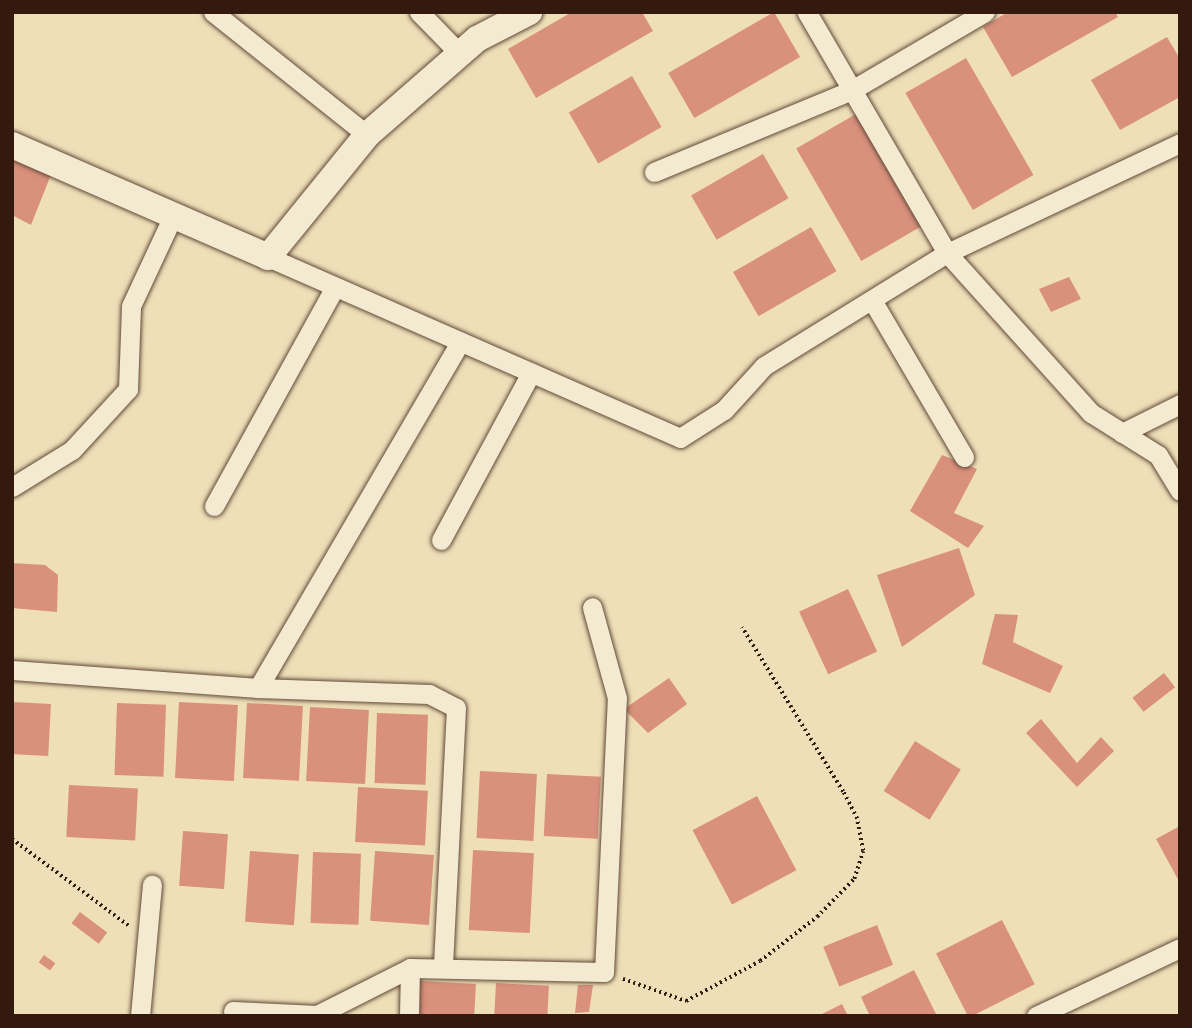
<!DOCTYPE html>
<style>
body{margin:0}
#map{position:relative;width:1192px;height:1028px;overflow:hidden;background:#eedfb8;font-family:"Old Standard TT",serif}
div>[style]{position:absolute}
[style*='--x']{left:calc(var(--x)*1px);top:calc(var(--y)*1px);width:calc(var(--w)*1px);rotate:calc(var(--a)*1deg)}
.building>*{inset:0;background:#d9907c;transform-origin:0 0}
.path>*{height:3.5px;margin-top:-1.75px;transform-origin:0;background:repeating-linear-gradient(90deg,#34190e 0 2px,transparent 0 5.5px)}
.roads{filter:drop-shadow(0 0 2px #624a38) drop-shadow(0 0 2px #624a38)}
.street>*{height:19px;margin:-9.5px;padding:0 9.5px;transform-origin:9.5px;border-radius:9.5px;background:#f4ead1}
.secondary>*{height:26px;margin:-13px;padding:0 13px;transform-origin:13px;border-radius:13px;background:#f4ead1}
span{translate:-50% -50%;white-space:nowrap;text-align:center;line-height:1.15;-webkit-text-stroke:6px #f4ead1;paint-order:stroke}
.frame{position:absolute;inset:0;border:14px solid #34190e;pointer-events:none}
</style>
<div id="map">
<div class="building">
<i style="clip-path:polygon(572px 12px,642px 12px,653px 31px,536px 98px,508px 49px)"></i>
<i style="left:774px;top:12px;width:52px;height:122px;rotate:60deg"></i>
<i style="clip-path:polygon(1008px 12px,1115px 12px,1118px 17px,1012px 77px,983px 27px)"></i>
<i style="clip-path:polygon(1167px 37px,1180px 59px,1180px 97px,1120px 130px,1091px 80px)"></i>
<i style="left:966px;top:58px;width:135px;height:70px;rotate:60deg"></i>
<i style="left:632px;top:76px;width:59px;height:73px;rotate:60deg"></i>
<i style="left:856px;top:114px;width:130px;height:69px;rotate:60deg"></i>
<i style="clip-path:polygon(12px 151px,52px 172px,31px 225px,12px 215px)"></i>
<i style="left:763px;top:154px;width:51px;height:83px;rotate:60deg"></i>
<i style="left:811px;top:227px;width:51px;height:90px;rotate:60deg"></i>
<i style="clip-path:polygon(1069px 277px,1081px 299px,1051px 312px,1039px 289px)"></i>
<i style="clip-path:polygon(942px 455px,977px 469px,954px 513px,984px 526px,968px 548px,910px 511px)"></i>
<i style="clip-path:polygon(959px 548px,975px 595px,902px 647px,877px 575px)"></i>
<i style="clip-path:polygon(12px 563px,45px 565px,58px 575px,57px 612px,12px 608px)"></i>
<i style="left:848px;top:589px;width:69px;height:54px;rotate:65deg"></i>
<i style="clip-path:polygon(995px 614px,1018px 615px,1013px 642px,1063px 666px,1050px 693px,982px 664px)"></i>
<i style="left:1164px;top:673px;width:18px;height:40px;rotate:52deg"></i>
<i style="clip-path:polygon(669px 678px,687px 704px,648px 733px,624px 709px)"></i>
<i style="left:12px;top:702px;width:39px;height:52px;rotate:3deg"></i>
<i style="left:179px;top:702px;width:59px;height:76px;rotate:3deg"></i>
<i style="left:117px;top:703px;width:49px;height:72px;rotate:2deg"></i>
<i style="left:247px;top:703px;width:56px;height:75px;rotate:3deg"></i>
<i style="left:310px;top:707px;width:59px;height:74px;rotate:3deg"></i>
<i style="left:377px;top:713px;width:51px;height:70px;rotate:2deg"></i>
<i style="clip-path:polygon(1041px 719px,1077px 763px,1101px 737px,1114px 751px,1077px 787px,1026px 733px)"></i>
<i style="left:915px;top:741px;width:54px;height:59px;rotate:32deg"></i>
<i style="left:480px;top:771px;width:57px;height:67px;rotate:3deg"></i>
<i style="left:547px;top:774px;width:54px;height:62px;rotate:3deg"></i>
<i style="left:69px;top:785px;width:69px;height:52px;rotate:3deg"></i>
<i style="left:358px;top:787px;width:70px;height:55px;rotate:3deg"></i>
<i style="left:757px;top:796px;width:84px;height:73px;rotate:62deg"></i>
<i style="clip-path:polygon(1180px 826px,1180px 883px,1156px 839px)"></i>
<i style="left:183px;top:831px;width:45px;height:55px;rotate:4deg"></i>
<i style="left:473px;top:850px;width:61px;height:80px;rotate:3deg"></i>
<i style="left:250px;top:851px;width:49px;height:71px;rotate:4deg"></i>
<i style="left:375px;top:851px;width:59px;height:70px;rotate:4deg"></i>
<i style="left:313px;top:852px;width:48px;height:71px;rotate:2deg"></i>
<i style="left:80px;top:912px;width:34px;height:14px;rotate:37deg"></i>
<i style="left:1002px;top:920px;width:72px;height:74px;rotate:63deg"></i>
<i style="left:877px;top:925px;width:43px;height:58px;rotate:68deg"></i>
<i style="left:44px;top:955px;width:14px;height:9px;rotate:36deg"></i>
<i style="clip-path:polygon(914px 970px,937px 1016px,870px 1016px,861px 997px)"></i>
<i style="left:419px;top:981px;width:57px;height:35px;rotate:3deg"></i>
<i style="left:496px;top:983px;width:53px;height:33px;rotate:3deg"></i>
<i style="clip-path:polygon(578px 985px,593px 985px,589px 1012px,575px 1013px)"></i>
<i style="clip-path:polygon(842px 1004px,848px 1016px,818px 1016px)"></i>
</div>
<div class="path">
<i style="--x:12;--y:839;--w:146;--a:36.6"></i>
<i style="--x:623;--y:979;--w:67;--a:19.2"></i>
<i style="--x:686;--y:1001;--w:84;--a:-28.4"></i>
<i style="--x:760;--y:961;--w:72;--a:-37.7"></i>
<i style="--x:817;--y:917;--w:53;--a:-45.8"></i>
<i style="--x:854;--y:879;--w:29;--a:-72"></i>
<i style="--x:863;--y:851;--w:33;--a:-101"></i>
<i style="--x:857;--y:819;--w:30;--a:-117"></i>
<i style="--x:843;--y:792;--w:193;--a:-121.6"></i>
</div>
<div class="roads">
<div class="street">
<i style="--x:213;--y:12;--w:197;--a:38.6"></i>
<i style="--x:419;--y:12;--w:59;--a:45.7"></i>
<i style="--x:1180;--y:143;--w:258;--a:154.7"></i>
<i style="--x:947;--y:253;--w:215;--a:48"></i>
<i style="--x:1091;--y:413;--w:79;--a:32.1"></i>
<i style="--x:1158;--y:455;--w:42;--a:58.6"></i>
<i style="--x:654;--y:172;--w:214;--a:-22.5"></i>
<i style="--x:852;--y:90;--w:154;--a:-30.4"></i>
<i style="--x:268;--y:257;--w:450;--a:23.7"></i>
<i style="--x:680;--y:438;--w:52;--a:-32.5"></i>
<i style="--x:724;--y:410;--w:59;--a:-47.7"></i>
<i style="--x:764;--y:366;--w:215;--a:-31.7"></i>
<i style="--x:947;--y:253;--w:279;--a:-120.2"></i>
<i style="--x:872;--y:300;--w:182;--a:59.6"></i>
<i style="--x:1122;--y:433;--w:65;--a:-26.6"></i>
<i style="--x:12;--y:487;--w:70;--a:-31.7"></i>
<i style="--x:72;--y:450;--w:83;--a:-47.4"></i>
<i style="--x:128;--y:389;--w:83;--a:-87.9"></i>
<i style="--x:131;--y:306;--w:99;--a:-65"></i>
<i style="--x:214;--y:506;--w:250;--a:-61.1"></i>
<i style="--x:441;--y:540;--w:190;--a:-61.7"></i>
<i style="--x:12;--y:670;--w:247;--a:4.2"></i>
<i style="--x:258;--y:688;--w:171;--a:2"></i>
<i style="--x:429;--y:694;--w:30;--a:27"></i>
<i style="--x:456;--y:708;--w:260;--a:92.9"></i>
<i style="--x:258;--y:688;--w:401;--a:-59.7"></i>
<i style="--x:233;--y:1011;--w:84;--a:2.7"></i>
<i style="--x:317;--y:1015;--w:104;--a:-26.8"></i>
<i style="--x:140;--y:1016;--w:132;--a:-84.8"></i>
<i style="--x:409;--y:1016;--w:48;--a:-88.8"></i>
<i style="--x:410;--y:968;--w:194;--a:1.2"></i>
<i style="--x:604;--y:972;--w:274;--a:-87.3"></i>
<i style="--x:617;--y:698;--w:94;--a:-105.4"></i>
<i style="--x:1036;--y:1016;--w:159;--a:-25.3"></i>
</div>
<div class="secondary">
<i style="--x:12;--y:145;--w:279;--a:23.6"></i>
<i style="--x:268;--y:257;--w:157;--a:-50.9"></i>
<i style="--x:367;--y:135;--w:146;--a:-41.1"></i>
<i style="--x:477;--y:39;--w:59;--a:-27.4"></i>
</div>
</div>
<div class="frame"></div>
</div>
